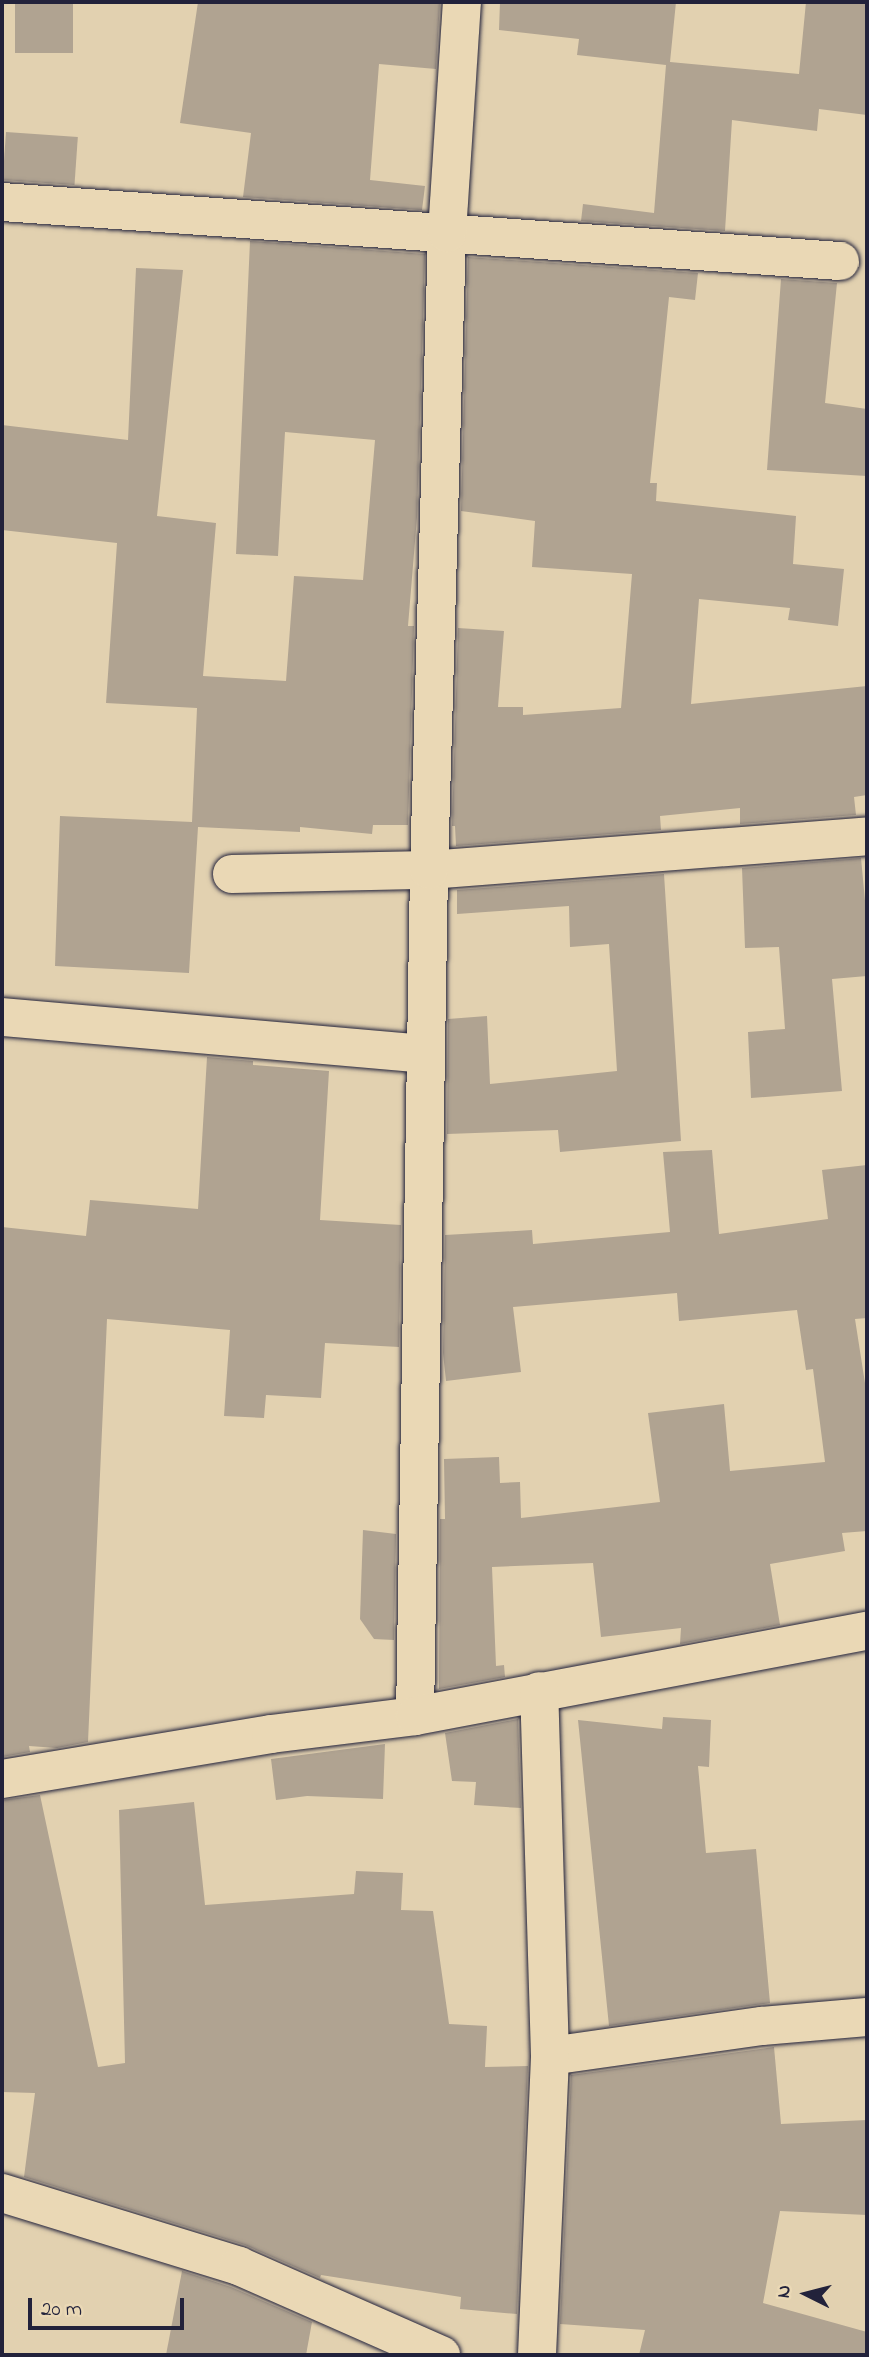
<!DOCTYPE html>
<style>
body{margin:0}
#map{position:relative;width:869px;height:2357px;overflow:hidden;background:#e2d1b0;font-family:"Indie Flower",sans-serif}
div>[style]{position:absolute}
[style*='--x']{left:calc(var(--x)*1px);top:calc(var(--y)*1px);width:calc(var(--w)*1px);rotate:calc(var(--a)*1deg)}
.building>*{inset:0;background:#b0a391;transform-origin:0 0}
.roads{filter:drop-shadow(0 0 2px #22223b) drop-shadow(0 0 2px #22223b)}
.minor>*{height:38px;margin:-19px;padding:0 19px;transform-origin:19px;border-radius:19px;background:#ead8b5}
span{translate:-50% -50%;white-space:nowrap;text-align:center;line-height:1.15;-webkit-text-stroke:7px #ead8b5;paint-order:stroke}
.frame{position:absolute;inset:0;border:4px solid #22223b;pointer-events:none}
.north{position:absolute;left:771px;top:2259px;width:70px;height:70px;-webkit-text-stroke:5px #ead8b5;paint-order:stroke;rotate:276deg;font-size:19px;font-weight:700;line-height:28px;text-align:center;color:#22223b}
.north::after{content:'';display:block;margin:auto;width:24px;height:32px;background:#22223b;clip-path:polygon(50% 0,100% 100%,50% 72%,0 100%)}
.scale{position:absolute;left:28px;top:2298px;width:156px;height:32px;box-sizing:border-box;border:4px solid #22223b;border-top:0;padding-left:9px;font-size:21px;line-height:24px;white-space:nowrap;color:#22223b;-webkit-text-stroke:5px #ead8b5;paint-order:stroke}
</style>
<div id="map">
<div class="building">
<i style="left:15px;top:2px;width:58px;height:51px"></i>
<i style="clip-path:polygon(198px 2px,440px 2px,436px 69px,379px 64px,370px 180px,425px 186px,422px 210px,243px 197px,251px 133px,180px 123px)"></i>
<i style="clip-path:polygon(500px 2px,676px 2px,670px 62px,799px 74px,806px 2px,867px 2px,867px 115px,819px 109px,817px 131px,732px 120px,725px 231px,581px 221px,583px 204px,654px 213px,666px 65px,577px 55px,579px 39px,499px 30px)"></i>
<i style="left:6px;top:132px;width:72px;height:48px;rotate:4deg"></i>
<i style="clip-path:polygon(250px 241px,425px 254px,417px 517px,408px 626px,414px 626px,408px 825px,373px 825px,372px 834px,300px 827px,300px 832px,198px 827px,189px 973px,55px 966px,60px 816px,192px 822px,197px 708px,106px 703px,117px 543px,2px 530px,2px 425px,128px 440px,136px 268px,183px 270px,157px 516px,216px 523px,203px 676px,286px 681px,294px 576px,363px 580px,375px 440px,285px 432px,278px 556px,236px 554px)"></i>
<i style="clip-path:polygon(468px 257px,698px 273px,695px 300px,669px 297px,650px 483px,657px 483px,656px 501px,796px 516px,793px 564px,844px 569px,838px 626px,788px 620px,790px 608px,699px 599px,691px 704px,867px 686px,867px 795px,854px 797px,856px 815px,740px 824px,740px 808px,660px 816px,661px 830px,456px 846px,455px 826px,452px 826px,458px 628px,504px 631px,498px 707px,523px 707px,523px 715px,621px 708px,632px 574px,532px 567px,535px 521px,461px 511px)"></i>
<i style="clip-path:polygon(781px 279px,837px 283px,825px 403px,867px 409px,867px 476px,767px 470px)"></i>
<i style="clip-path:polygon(861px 858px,867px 922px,867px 976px,832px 979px,842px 1091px,751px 1098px,748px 1032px,785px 1029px,779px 947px,745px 948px,742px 868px)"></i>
<i style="clip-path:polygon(664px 874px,681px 1141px,560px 1152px,558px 1130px,447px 1134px,448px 1019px,487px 1016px,490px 1084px,617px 1071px,609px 944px,570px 947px,569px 906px,457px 914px,457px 890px)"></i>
<i style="clip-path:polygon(207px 1057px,253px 1061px,253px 1065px,329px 1071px,320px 1220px,401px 1225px,399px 1347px,325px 1343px,321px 1398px,266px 1395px,264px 1418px,224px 1416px,230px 1330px,107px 1319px,88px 1742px,57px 1748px,29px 1746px,30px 1752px,2px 1757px,2px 1227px,86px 1236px,90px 1200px,198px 1209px)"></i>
<i style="clip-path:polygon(712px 1150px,719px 1234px,828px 1219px,822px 1170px,867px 1165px,867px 1318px,855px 1319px,867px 1396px,867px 1531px,842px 1533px,845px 1551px,770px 1564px,780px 1625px,680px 1644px,681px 1628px,601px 1637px,593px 1563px,492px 1567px,496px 1666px,504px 1665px,505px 1677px,439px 1689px,440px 1519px,445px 1519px,444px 1459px,499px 1457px,500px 1483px,520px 1482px,521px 1518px,660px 1502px,648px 1413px,724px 1404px,730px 1471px,825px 1462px,813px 1369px,806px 1370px,797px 1310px,679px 1321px,677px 1293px,513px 1307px,521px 1372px,446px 1381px,443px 1353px,445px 1235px,532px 1230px,533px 1244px,670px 1232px,663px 1152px)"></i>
<i style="clip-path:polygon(363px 1530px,396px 1534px,394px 1640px,374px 1639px,360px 1619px)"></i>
<i style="clip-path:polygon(663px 1717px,711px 1720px,709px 1767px,698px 1766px,706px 1853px,756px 1849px,770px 2003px,609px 2026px,578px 1720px,662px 1729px)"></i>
<i style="clip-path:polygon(518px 1719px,521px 1808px,474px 1805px,476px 1782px,452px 1781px,445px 1733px)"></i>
<i style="clip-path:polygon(385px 1744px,383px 1799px,307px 1796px,276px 1800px,271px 1759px)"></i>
<i style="clip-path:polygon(40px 1795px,98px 2067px,125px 2063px,119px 1810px,194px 1802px,205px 1905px,354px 1894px,356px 1871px,403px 1873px,401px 1910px,433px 1911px,449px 2024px,487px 2026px,485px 2067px,528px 2066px,517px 2314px,460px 2309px,461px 2297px,321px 2275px,320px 2278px,245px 2245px,24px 2177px,35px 2093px,2px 2092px,2px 1800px)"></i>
<i style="clip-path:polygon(774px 2047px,781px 2124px,867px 2120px,867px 2215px,780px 2211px,763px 2303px,867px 2332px,867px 2355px,639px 2355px,645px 2330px,560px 2324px,571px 2075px)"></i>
<i style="clip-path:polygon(182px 2271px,231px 2287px,312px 2322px,306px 2355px,166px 2355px)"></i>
</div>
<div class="roads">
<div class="minor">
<i style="--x:2;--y:202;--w:840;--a:4.03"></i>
<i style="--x:232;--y:874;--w:197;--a:-1.2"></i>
<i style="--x:429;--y:870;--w:439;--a:-4.4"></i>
<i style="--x:2;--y:1017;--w:425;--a:5"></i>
<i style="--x:415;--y:1716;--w:846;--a:-89.05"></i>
<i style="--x:429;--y:870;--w:637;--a:-88.38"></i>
<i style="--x:447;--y:233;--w:231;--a:-86.3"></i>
<i style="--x:2;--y:1779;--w:273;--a:-9.5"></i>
<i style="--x:271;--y:1734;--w:145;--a:-7.1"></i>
<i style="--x:415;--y:1716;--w:460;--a:-10.7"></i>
<i style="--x:550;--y:2056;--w:214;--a:-8.1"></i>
<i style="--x:762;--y:2026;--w:105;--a:-4.9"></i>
<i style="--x:2;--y:2193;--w:248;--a:17.1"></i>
<i style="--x:239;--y:2266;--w:221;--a:23.8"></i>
<i style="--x:537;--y:2355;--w:299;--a:-87.5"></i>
<i style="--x:550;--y:2056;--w:365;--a:-91.7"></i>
</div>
</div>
<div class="frame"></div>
<div class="north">N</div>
<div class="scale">20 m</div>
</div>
